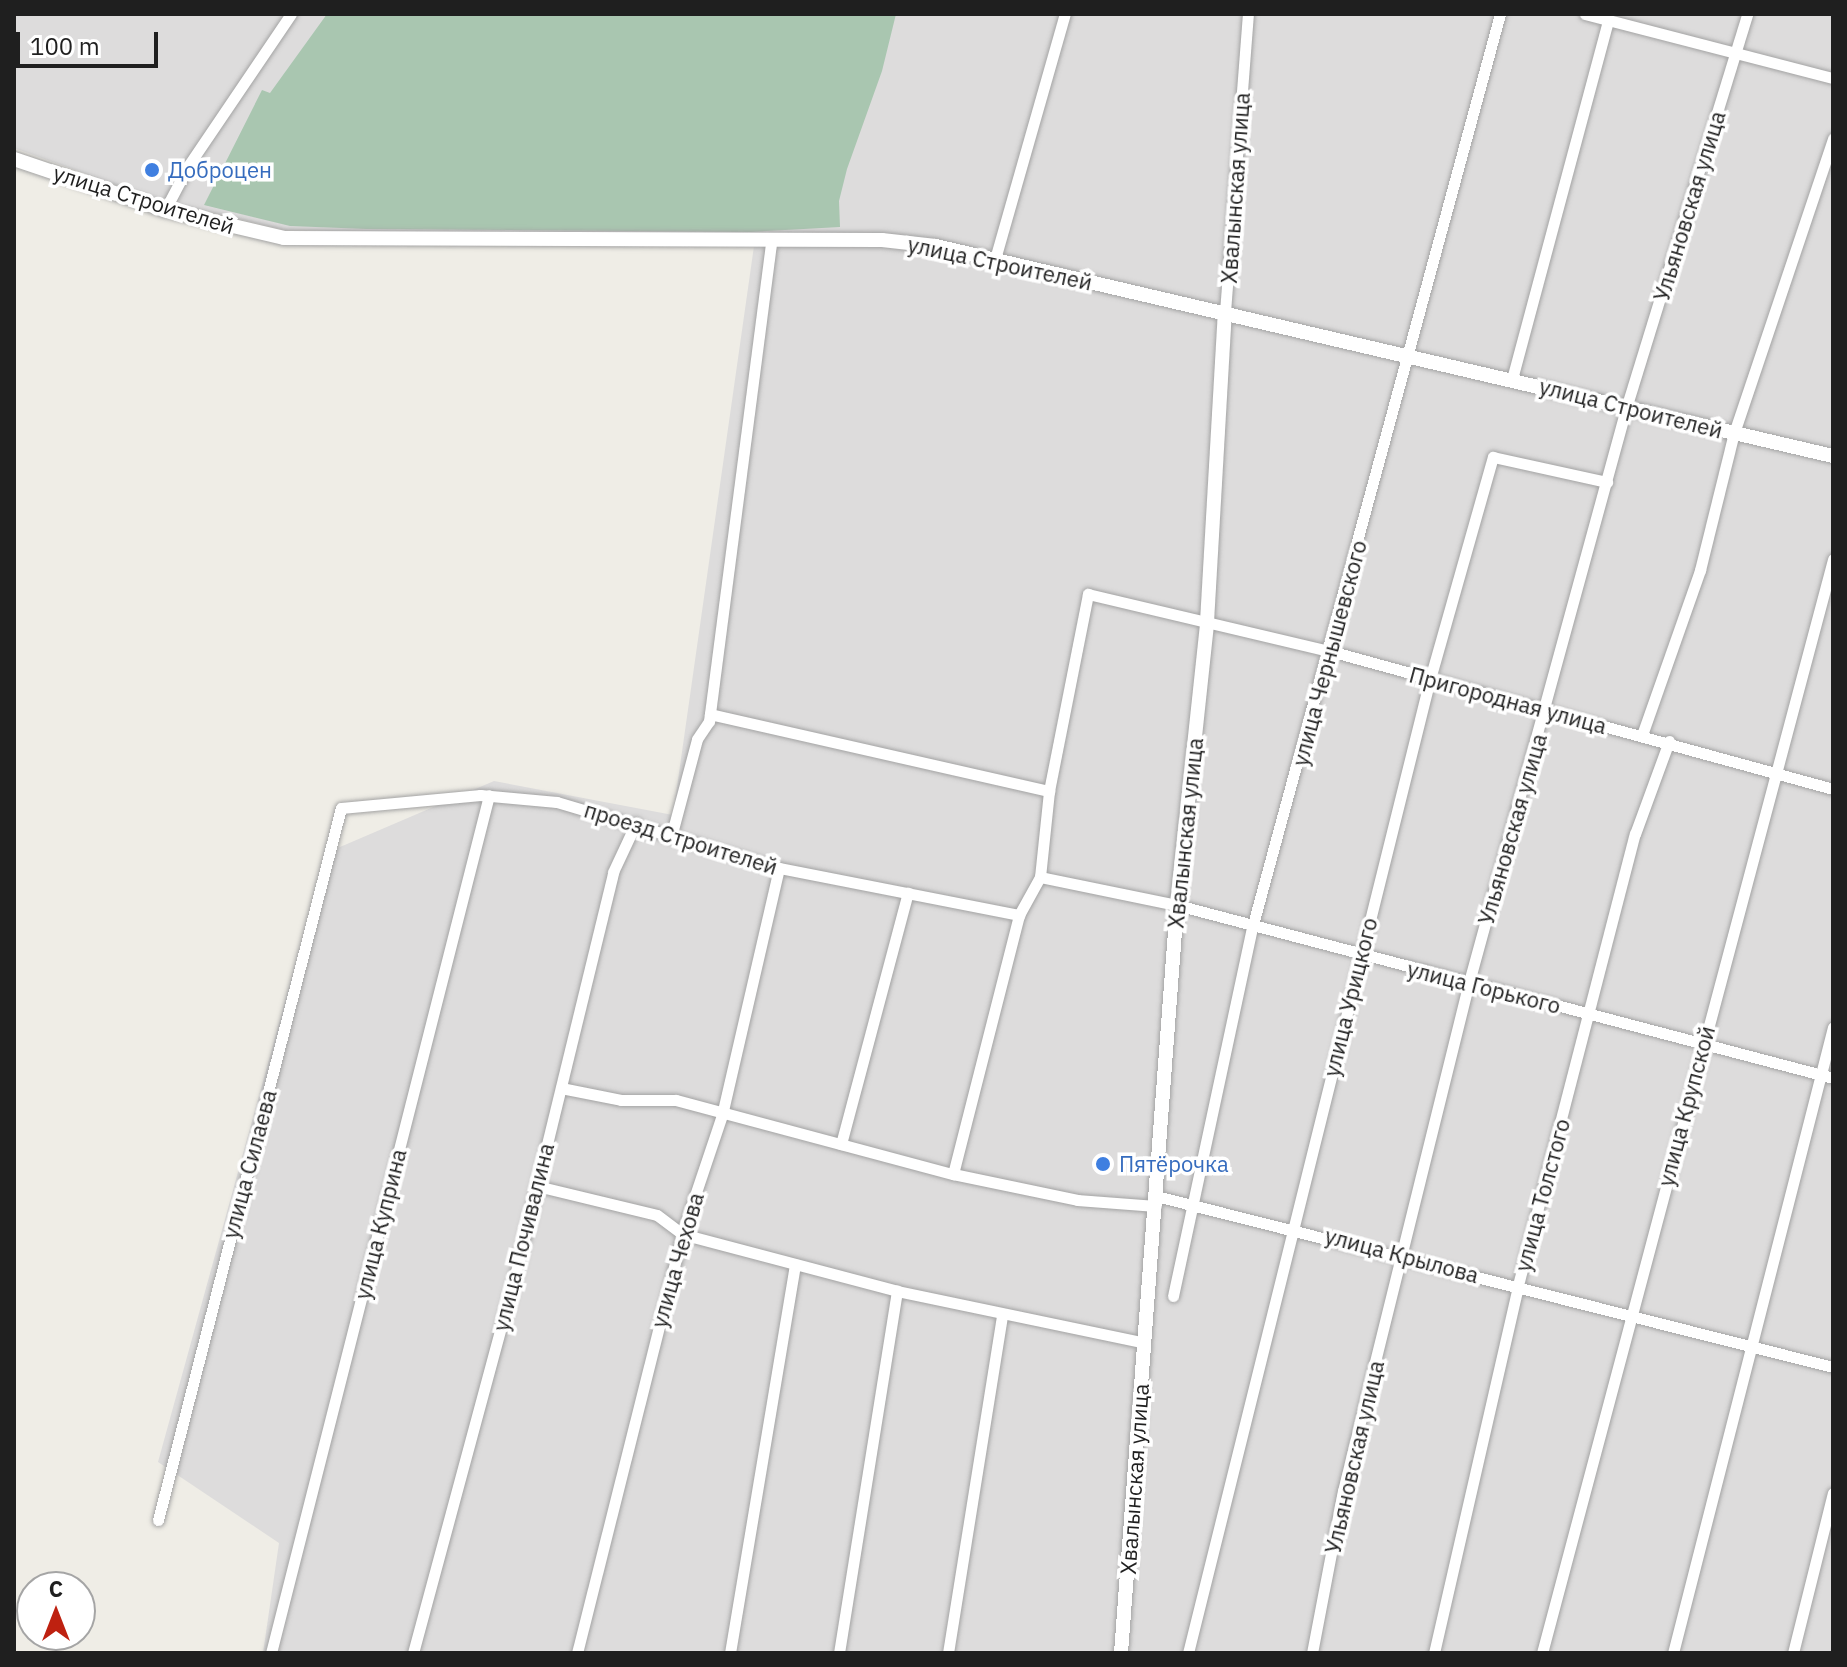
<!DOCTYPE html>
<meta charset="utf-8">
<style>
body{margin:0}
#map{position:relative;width:1847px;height:1667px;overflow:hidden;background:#efede6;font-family:"IBM Plex Sans",sans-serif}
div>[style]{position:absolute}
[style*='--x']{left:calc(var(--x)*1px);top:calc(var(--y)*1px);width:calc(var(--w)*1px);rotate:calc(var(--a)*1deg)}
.residential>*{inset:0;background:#dddcdc}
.cemetery>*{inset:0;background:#a9c6b0}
.roads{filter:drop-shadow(0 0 2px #a3a3a3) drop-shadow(0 0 2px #a3a3a3)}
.minor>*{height:11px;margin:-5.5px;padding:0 5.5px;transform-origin:5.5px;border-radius:5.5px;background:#fff}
.tertiary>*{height:14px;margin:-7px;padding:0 7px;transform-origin:7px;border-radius:7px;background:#fff}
.dots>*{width:22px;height:22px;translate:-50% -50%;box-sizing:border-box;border:4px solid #fff;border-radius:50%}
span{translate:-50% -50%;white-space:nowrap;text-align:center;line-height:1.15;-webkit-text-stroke:7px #fff;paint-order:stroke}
.shop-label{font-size:22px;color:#366cbe}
.left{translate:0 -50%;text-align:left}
.street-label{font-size:22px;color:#1f1f1f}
.frame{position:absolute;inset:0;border:16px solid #1f1f1f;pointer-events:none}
.north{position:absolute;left:16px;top:1571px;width:80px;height:80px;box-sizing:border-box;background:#fff;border:2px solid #a5a5a5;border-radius:50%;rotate:0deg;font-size:22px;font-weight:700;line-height:32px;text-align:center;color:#1f1f1f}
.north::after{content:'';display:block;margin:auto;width:28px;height:36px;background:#be2110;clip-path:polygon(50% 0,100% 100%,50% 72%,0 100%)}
.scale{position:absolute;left:16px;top:32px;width:142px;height:36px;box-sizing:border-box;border:4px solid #1f1f1f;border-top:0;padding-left:10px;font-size:24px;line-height:28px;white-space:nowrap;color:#1f1f1f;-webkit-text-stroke:6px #fff;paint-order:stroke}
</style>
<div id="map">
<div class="residential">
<i style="clip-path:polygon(14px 14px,1833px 14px,1833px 1653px,263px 1653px,279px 1543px,158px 1462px,326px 853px,494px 781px,673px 815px,755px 239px,285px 230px,156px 199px,14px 148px)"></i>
</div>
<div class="cemetery">
<i style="clip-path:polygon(327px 14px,896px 14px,882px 71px,847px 169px,839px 201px,840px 227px,750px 232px,367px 229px,290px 226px,204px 205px,262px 90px,270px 93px)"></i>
</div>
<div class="roads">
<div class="minor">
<i style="--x:1585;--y:14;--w:256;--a:14.5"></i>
<i style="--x:165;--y:210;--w:50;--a:-62.4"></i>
<i style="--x:188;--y:166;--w:184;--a:-55.9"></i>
<i style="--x:995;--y:259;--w:255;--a:-74.1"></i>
<i style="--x:1225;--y:312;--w:299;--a:-85.6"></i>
<i style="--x:1512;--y:379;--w:372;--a:-75"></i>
<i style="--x:710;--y:714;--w:348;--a:12.8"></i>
<i style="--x:1642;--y:735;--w:175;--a:-70.6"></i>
<i style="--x:1700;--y:570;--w:141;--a:-76.1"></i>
<i style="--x:1734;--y:433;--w:311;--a:-71.4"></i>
<i style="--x:671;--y:837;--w:101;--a:-75.1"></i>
<i style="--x:697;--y:739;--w:22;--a:-56"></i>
<i style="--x:709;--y:721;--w:482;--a:-82.6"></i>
<i style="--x:1040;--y:877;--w:140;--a:11.6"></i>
<i style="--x:1177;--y:905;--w:678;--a:14.77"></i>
<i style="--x:561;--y:1088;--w:61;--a:11.3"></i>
<i style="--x:621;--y:1100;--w:55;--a:0"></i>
<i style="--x:676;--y:1100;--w:287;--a:15"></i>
<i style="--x:953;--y:1174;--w:127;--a:11.8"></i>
<i style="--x:1077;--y:1200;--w:79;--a:4.3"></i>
<i style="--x:841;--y:1144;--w:260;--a:-75.1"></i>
<i style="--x:953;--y:1174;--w:267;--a:-75.7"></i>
<i style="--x:1019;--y:915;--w:43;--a:-61.1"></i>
<i style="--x:1040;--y:877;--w:86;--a:-84"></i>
<i style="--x:1049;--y:791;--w:201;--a:-78.8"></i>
<i style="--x:1088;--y:594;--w:249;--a:13.3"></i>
<i style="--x:1330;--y:651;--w:522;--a:15.34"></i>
<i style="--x:537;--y:1186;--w:123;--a:13.6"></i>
<i style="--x:657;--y:1215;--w:31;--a:37"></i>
<i style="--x:682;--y:1234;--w:222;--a:14.8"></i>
<i style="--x:897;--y:1291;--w:253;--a:11.8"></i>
<i style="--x:1156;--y:1196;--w:698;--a:14.18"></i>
<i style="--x:1173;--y:1296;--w:376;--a:-77.9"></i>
<i style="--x:1252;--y:928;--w:947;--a:-74.82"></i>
<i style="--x:158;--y:1520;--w:735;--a:-75.59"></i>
<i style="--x:341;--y:808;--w:140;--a:-5.3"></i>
<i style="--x:480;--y:795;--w:77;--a:5.2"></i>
<i style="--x:557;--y:802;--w:232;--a:16.6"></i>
<i style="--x:779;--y:868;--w:245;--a:11.1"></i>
<i style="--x:271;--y:1653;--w:885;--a:-75.74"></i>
<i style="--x:413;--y:1653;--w:408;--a:-74.9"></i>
<i style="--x:519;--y:1259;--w:398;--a:-76.3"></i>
<i style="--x:613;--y:872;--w:54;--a:-64.9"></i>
<i style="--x:577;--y:1653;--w:432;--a:-75.9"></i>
<i style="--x:682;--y:1234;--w:126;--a:-71.4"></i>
<i style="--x:722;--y:1115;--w:253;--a:-77"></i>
<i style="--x:730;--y:1653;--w:394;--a:-80.5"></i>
<i style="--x:839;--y:1653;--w:367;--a:-80.9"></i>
<i style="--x:948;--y:1653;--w:340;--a:-80.9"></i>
<i style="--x:1188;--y:1653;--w:1004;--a:-76.05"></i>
<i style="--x:1430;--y:679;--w:231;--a:-74.2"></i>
<i style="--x:1493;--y:457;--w:117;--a:12.4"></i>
<i style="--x:1312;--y:1653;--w:165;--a:-79.2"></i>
<i style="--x:1343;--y:1491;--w:524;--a:-76.1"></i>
<i style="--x:1469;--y:982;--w:598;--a:-74.69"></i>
<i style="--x:1627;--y:405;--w:409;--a:-72.9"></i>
<i style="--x:1434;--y:1653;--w:377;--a:-77.1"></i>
<i style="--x:1518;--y:1285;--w:466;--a:-75.5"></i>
<i style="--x:1635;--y:834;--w:99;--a:-69.9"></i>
<i style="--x:1542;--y:1653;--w:1132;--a:-75.1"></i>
<i style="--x:1673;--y:1653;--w:646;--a:-75.66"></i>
<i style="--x:1793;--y:1653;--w:165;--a:-76"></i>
</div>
<div class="tertiary">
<i style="--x:14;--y:159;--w:159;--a:18.7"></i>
<i style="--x:165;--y:210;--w:122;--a:13.2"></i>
<i style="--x:284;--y:238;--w:598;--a:0.19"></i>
<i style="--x:882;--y:240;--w:54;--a:6.3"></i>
<i style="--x:936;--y:246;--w:921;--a:13.18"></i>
<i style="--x:1121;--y:1653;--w:750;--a:-85.72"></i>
<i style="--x:1177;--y:905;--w:285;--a:-83.9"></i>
<i style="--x:1207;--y:622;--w:311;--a:-86.7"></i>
</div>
</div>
<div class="dots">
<i style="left:152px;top:170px;background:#3f7fe0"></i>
<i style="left:1103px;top:1164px;background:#3f7fe0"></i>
</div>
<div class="shop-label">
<span class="left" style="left:168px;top:170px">Доброцен</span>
<span class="left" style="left:1119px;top:1164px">Пятёрочка</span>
</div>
<div class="street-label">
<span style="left:1235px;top:188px;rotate:-86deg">Хвалынская улица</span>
<span style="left:144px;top:199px;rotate:17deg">улица Строителей</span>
<span style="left:1689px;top:206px;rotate:-73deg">Ульяновская улица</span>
<span style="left:1000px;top:263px;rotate:12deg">улица Строителей</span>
<span style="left:1631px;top:408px;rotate:14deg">улица Строителей</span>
<span style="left:1329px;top:653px;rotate:-75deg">улица Чернышевского</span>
<span style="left:1508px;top:700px;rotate:15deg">Пригородная улица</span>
<span style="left:1512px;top:829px;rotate:-74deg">Ульяновская улица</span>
<span style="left:1185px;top:833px;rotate:-84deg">Хвалынская улица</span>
<span style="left:681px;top:838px;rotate:17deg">проезд Строителей</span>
<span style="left:1484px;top:987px;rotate:14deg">улица Горького</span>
<span style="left:1350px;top:997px;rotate:-76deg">улица Урицкого</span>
<span style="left:1686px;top:1106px;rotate:-75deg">улица Крупской</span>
<span style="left:249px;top:1164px;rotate:-75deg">улица Силаева</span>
<span style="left:1542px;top:1195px;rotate:-75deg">улица Толстого</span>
<span style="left:380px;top:1224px;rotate:-76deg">улица Куприна</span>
<span style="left:523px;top:1237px;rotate:-76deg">улица Почивалина</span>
<span style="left:1402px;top:1255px;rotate:15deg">улица Крылова</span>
<span style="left:677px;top:1260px;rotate:-74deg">улица Чехова</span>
<span style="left:1354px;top:1457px;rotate:-77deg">Ульяновская улица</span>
<span style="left:1134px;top:1479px;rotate:-86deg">Хвалынская улица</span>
</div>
<div class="frame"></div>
<div class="north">С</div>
<div class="scale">100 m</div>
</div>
